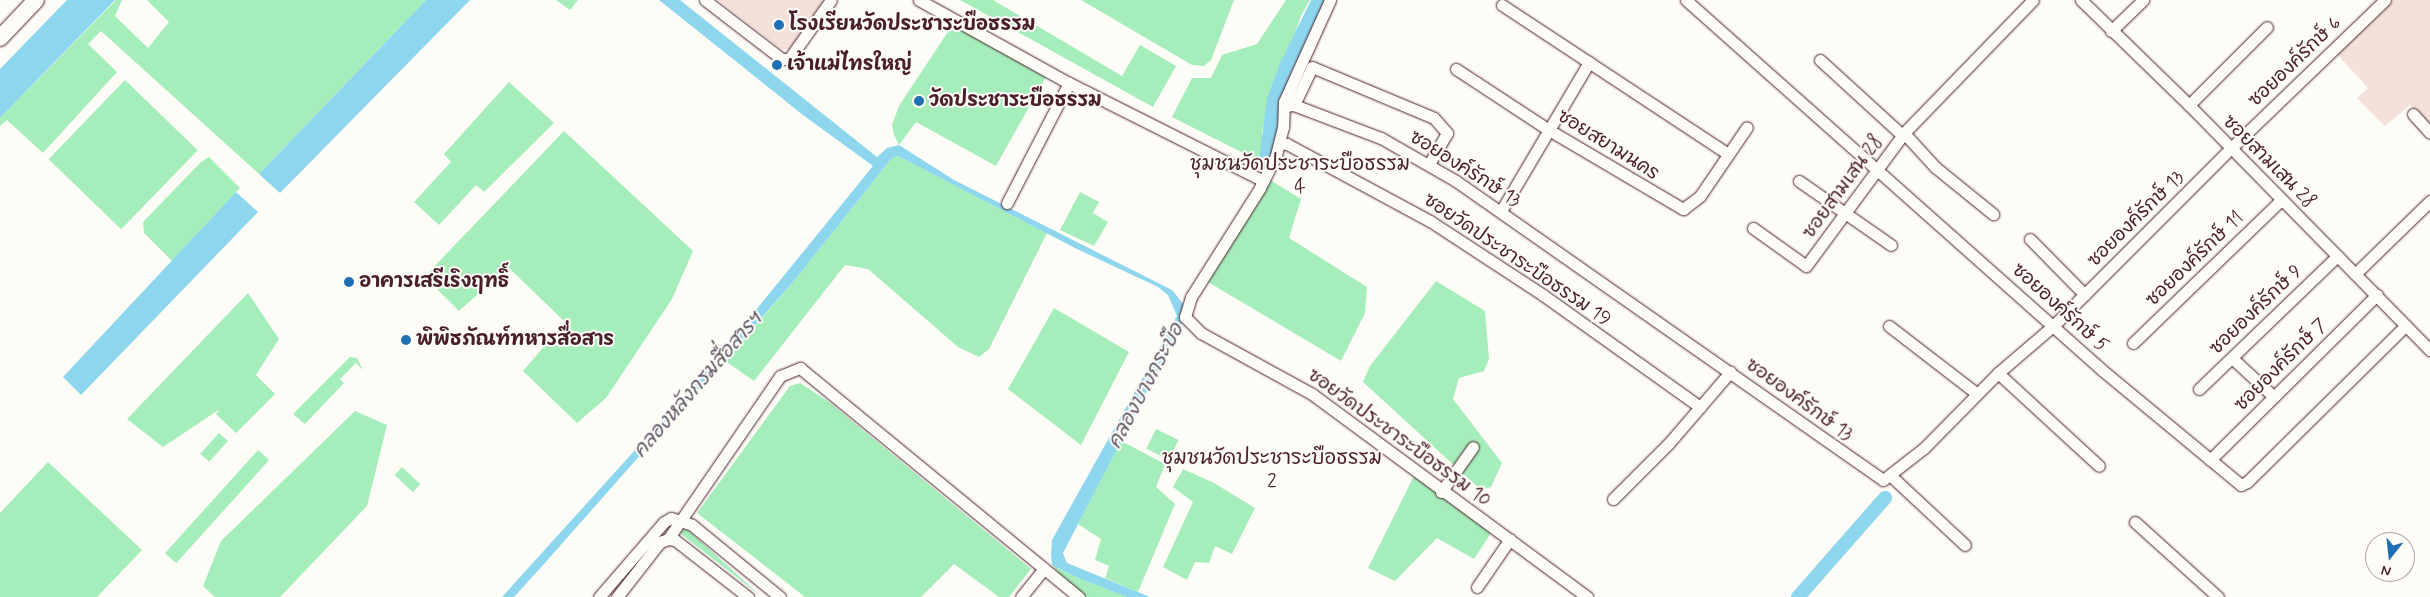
<!DOCTYPE html>
<meta charset="utf-8">
<style>
body{margin:0}
#map{position:relative;width:2430px;height:597px;overflow:hidden;background:#fdfcf7;font-family:Mynerve,"Playpen Sans Thai",sans-serif}
div>[style]{position:absolute}
[style*='--x']{left:calc(var(--x)*1px);top:calc(var(--y)*1px);width:calc(var(--w)*1px);rotate:calc(var(--a)*1deg)}
.built>*{inset:0;background:#f4e2da}
.green>*{inset:0;background:#a5eebb;transform-origin:0 0}
.water>*{inset:0;background:#8dd6ee}
.canal>*{height:14px;margin:-7px;padding:0 7px;transform-origin:7px;border-radius:7px;background:#8dd6ee}
.roads{filter:drop-shadow(0 0 1px #4a1f2b) drop-shadow(0 0 1px #4a1f2b)}
.minor>*{height:11px;margin:-5.5px;padding:0 5.5px;transform-origin:5.5px;border-radius:5.5px;background:#fdfcf7}
.secondary>*{height:16px;margin:-8px;padding:0 8px;transform-origin:8px;border-radius:8px;background:#fdfcf7}
.dots>*{width:14px;height:14px;translate:-50% -50%;box-sizing:border-box;border:2px solid #fdfcf7;border-radius:50%}
span{translate:-50% -50%;white-space:nowrap;text-align:center;line-height:1.15;-webkit-text-stroke:4px #fdfcf7;paint-order:stroke}
.poi-label{font-size:19px;color:#4a1f2b;font-weight:700}
.left{translate:0 -50%;text-align:left}
.street-label{font-size:19px;color:#4a1f2b}
.neighbourhood-label{font-size:20px;color:#4a1f2b}
.water-label{font-size:20px;color:#5e5666;font-style:italic}
.north{position:absolute;left:2365px;top:532px;width:50px;height:50px;box-sizing:border-box;background:#fdfcf7;border:1px solid #b5a4a5;border-radius:50%;rotate:196deg;font-size:14px;font-weight:700;line-height:20px;text-align:center;color:#4a1f2b}
.north::after{content:'';display:block;margin:auto;width:18px;height:22px;background:#1f6fb2;clip-path:polygon(50% 0,100% 100%,50% 72%,0 100%)}
</style>
<div id="map">
<div class="built">
<i style="clip-path:polygon(718px 0,826px 0,791px 49px,781px 49px)"></i>
<i style="clip-path:polygon(2385px 0,2430px 0,2430px 125px,2410px 105px,2385px 126px,2357px 98px,2368px 88px,2338px 55px)"></i>
</div>
<div class="green">
<i style="clip-path:polygon(116px 0,122px 0,115px 16px,148px 48px,169px 22px,147px 0,426px 0,259px 174px,101px 31px,88px 44px,117px 72px,43px 153px,7px 120px,0 126px,0 118px)"></i>
<i style="clip-path:polygon(556px 0,578px 0,570px 10px)"></i>
<i style="clip-path:polygon(960px 0,993px 0,1122px 76px,1140px 45px,1176px 66px,1153px 107px)"></i>
<i style="clip-path:polygon(1081px 0,1234px 0,1211px 60px,1204px 66px,1192px 65px)"></i>
<i style="clip-path:polygon(1286px 0,1310px 0,1301px 16px,1262px 131px,1263px 163px,1172px 117px,1192px 78px,1211px 78px,1222px 55px,1257px 44px)"></i>
<i style="clip-path:polygon(953px 24px,1047px 75px,996px 166px,916px 122px,899px 145px,894px 135px,892px 125px,899px 106px)"></i>
<i style="left:125px;top:80px;width:101px;height:110px;rotate:44deg"></i>
<i style="clip-path:polygon(509px 82px,554px 123px,484px 192px,476px 185px,439px 225px,414px 202px,451px 162px,444px 154px)"></i>
<i style="clip-path:polygon(564px 131px,693px 251px,672px 299px,606px 398px,577px 423px,523px 371px,565px 322px,508px 267px,459px 311px,427px 279px,428px 273px)"></i>
<i style="clip-path:polygon(898px 156px,1047px 233px,989px 349px,979px 357px,958px 347px,868px 269px,845px 265px,754px 381px,725px 361px,794px 281px,892px 158px)"></i>
<i style="clip-path:polygon(209px 157px,240px 188px,172px 261px,144px 233px,143px 222px,201px 162px)"></i>
<i style="clip-path:polygon(1270px 180px,1301px 199px,1289px 238px,1367px 287px,1365px 313px,1341px 361px,1208px 282px)"></i>
<i style="clip-path:polygon(1080px 192px,1099px 202px,1093px 213px,1108px 222px,1094px 246px,1060px 230px)"></i>
<i style="clip-path:polygon(1436px 281px,1485px 311px,1489px 359px,1484px 371px,1459px 378px,1453px 399px,1502px 463px,1491px 487px,1481px 490px,1363px 382px,1370px 366px)"></i>
<i style="clip-path:polygon(248px 293px,279px 339px,256px 375px,275px 394px,236px 433px,216px 414px,220px 409px,163px 447px,127px 419px)"></i>
<i style="clip-path:polygon(1054px 308px,1129px 352px,1081px 445px,1008px 389px)"></i>
<i style="clip-path:polygon(350px 357px,357px 358px,363px 370px,356px 363px,340px 379px,344px 383px,305px 424px,293px 414px)"></i>
<i style="clip-path:polygon(800px 383px,829px 402px,1031px 569px,1009px 597px,999px 597px,954px 564px,921px 597px,805px 597px,697px 513px,790px 386px)"></i>
<i style="clip-path:polygon(355px 411px,387px 425px,367px 506px,280px 597px,215px 597px,203px 586px,221px 541px)"></i>
<i style="left:1156px;top:429px;width:25px;height:22px;rotate:26deg"></i>
<i style="left:219px;top:433px;width:12px;height:28px;rotate:42deg"></i>
<i style="clip-path:polygon(1121px 441px,1165px 464px,1156px 487px,1175px 504px,1138px 592px,1105px 578px,1109px 566px,1095px 560px,1101px 539px,1078px 524px)"></i>
<i style="left:258px;top:450px;width:15px;height:139px;rotate:42deg"></i>
<i style="clip-path:polygon(48px 462px,142px 550px,97px 597px,0 597px,0 513px)"></i>
<i style="left:402px;top:467px;width:25px;height:11px;rotate:43deg"></i>
<i style="clip-path:polygon(1183px 469px,1214px 483px,1255px 508px,1232px 554px,1215px 546px,1209px 563px,1195px 562px,1187px 580px,1163px 567px,1193px 502px,1173px 487px)"></i>
<i style="clip-path:polygon(1414px 476px,1493px 530px,1474px 559px,1437px 538px,1395px 581px,1368px 568px)"></i>
<i style="clip-path:polygon(681px 528px,688px 530px,761px 596px,681px 534px)"></i>
<i style="clip-path:polygon(1052px 565px,1076px 577px,1127px 597px,1087px 597px,1065px 580px)"></i>
</div>
<div class="water">
<i style="clip-path:polygon(67px 0,115px 0,0 118px,0 69px)"></i>
<i style="clip-path:polygon(426px 0,470px 0,280px 193px,259px 174px)"></i>
<i style="clip-path:polygon(659px 0,680px 0,877px 157px,887px 148px,899px 145px,954px 180px,1172px 290px,1185px 306px,1183px 322px,1063px 553px,1067px 563px,1150px 597px,1127px 597px,1076px 577px,1052px 565px,1051px 555px,1052px 540px,1177px 316px,1168px 295px,1158px 287px,1075px 248px,898px 156px,892px 158px,794px 281px,544px 564px,514px 597px,502px 597px,703px 375px,873px 166px,803px 115px)"></i>
<i style="clip-path:polygon(236px 192px,258px 212px,81px 395px,63px 377px)"></i>
</div>
<div class="canal">
<i style="--x:1266;--y:160;--w:61;--a:-82.4"></i>
<i style="--x:1274;--y:100;--w:35;--a:-70"></i>
<i style="--x:1286;--y:67;--w:75;--a:-63.8"></i>
<i style="--x:1798;--y:597;--w:132;--a:-48.7"></i>
</div>
<div class="roads">
<div class="minor">
<i style="--x:705;--y:0;--w:97;--a:37.5"></i>
<i style="--x:782;--y:59;--w:7;--a:0"></i>
<i style="--x:789;--y:59;--w:72;--a:-54.6"></i>
<i style="--x:919;--y:0;--w:169;--a:29"></i>
<i style="--x:1067;--y:82;--w:220;--a:26.7"></i>
<i style="--x:1330;--y:0;--w:112;--a:114.3"></i>
<i style="--x:1284;--y:102;--w:25;--a:92"></i>
<i style="--x:1283;--y:127;--w:30;--a:104"></i>
<i style="--x:1276;--y:156;--w:36;--a:117"></i>
<i style="--x:1260;--y:188;--w:129;--a:122.3"></i>
<i style="--x:1191;--y:297;--w:21;--a:107"></i>
<i style="--x:1185;--y:317;--w:23;--a:45"></i>
<i style="--x:1201;--y:333;--w:127;--a:28.8"></i>
<i style="--x:1312;--y:394;--w:342;--a:36.4"></i>
<i style="--x:1686;--y:0;--w:557;--a:41.65"></i>
<i style="--x:2102;--y:370;--w:180;--a:39.6"></i>
<i style="--x:2241;--y:485;--w:7;--a:-27"></i>
<i style="--x:2247;--y:482;--w:223;--a:-44.6"></i>
<i style="--x:2081;--y:0;--w:151;--a:44.2"></i>
<i style="--x:2189;--y:105;--w:344;--a:45.5"></i>
<i style="--x:1502;--y:5;--w:271;--a:33.4"></i>
<i style="--x:2111;--y:31;--w:45;--a:-44.1"></i>
<i style="--x:1820;--y:60;--w:111;--a:42.4"></i>
<i style="--x:1456;--y:69;--w:111;--a:33.3"></i>
<i style="--x:1549;--y:130;--w:156;--a:30.5"></i>
<i style="--x:1683;--y:209;--w:21;--a:-37"></i>
<i style="--x:1700;--y:196;--w:83;--a:-55.7"></i>
<i style="--x:1294;--y:105;--w:42;--a:-64.7"></i>
<i style="--x:1312;--y:67;--w:132;--a:22.7"></i>
<i style="--x:1434;--y:118;--w:20;--a:49"></i>
<i style="--x:1447;--y:133;--w:36;--a:120"></i>
<i style="--x:2189;--y:105;--w:110;--a:-45"></i>
<i style="--x:1284;--y:106;--w:10;--a:-6"></i>
<i style="--x:1294;--y:105;--w:93;--a:20.8"></i>
<i style="--x:1381;--y:138;--w:86;--a:29.8"></i>
<i style="--x:1456;--y:181;--w:521;--a:35"></i>
<i style="--x:1883;--y:480;--w:52;--a:-38"></i>
<i style="--x:1924;--y:448;--w:105;--a:-45.4"></i>
<i style="--x:1998;--y:373;--w:74;--a:-40.6"></i>
<i style="--x:2054;--y:325;--w:249;--a:-45"></i>
<i style="--x:2230;--y:149;--w:215;--a:-43.9"></i>
<i style="--x:2413;--y:114;--w:25;--a:48"></i>
<i style="--x:1904;--y:133;--w:46;--a:47.6"></i>
<i style="--x:1935;--y:167;--w:75;--a:39"></i>
<i style="--x:1280;--y:143;--w:7;--a:8"></i>
<i style="--x:1287;--y:144;--w:162;--a:28.3"></i>
<i style="--x:1430;--y:221;--w:135;--a:33.2"></i>
<i style="--x:1543;--y:295;--w:193;--a:35.5"></i>
<i style="--x:1799;--y:181;--w:112;--a:34.8"></i>
<i style="--x:1007;--y:203;--w:135;--a:-62.7"></i>
<i style="--x:1501;--y:211;--w:173;--a:-59.4"></i>
<i style="--x:1753;--y:228;--w:65;--a:35.6"></i>
<i style="--x:1806;--y:266;--w:165;--a:-53.6"></i>
<i style="--x:1904;--y:133;--w:185;--a:-45.9"></i>
<i style="--x:2030;--y:239;--w:78;--a:45.5"></i>
<i style="--x:2355;--y:274;--w:105;--a:-44.2"></i>
<i style="--x:1889;--y:326;--w:110;--a:37.6"></i>
<i style="--x:2133;--y:343;--w:206;--a:-44"></i>
<i style="--x:2232;--y:358;--w:57;--a:42.9"></i>
<i style="--x:1998;--y:373;--w:137;--a:42.6"></i>
<i style="--x:2199;--y:389;--w:192;--a:-43.9"></i>
<i style="--x:2210;--y:460;--w:235;--a:-44.7"></i>
<i style="--x:1891;--y:476;--w:101;--a:43"></i>
<i style="--x:1441;--y:492;--w:55;--a:-54.6"></i>
<i style="--x:1613;--y:499;--w:79;--a:-45"></i>
<i style="--x:1669;--y:443;--w:94;--a:-49.3"></i>
<i style="--x:2135;--y:522;--w:112;--a:42.1"></i>
<i style="--x:668;--y:539;--w:198;--a:-55.5"></i>
<i style="--x:780;--y:376;--w:22;--a:-22"></i>
<i style="--x:800;--y:368;--w:361;--a:39.4"></i>
<i style="--x:1477;--y:587;--w:58;--a:-55.5"></i>
<i style="--x:599;--y:597;--w:99;--a:-49.1"></i>
<i style="--x:664;--y:522;--w:8;--a:-30"></i>
<i style="--x:671;--y:518;--w:22;--a:18"></i>
<i style="--x:692;--y:525;--w:114;--a:39.3"></i>
<i style="--x:617;--y:597;--w:70;--a:-52"></i>
<i style="--x:660;--y:542;--w:9;--a:-21"></i>
<i style="--x:668;--y:539;--w:7;--a:8"></i>
<i style="--x:675;--y:540;--w:93;--a:38"></i>
<i style="--x:1021;--y:597;--w:36;--a:-51"></i>
</div>
<div class="secondary">
<i style="--x:0;--y:38;--w:52;--a:-46.5"></i>
</div>
</div>
<div class="dots">
<i style="left:779px;top:25px;background:#1f6fb2"></i>
<i style="left:777px;top:65px;background:#1f6fb2"></i>
<i style="left:919px;top:101px;background:#1f6fb2"></i>
<i style="left:349px;top:282px;background:#1f6fb2"></i>
<i style="left:406px;top:340px;background:#1f6fb2"></i>
</div>
<div class="poi-label">
<span class="left" style="left:789px;top:25px">โรงเรียนวัดประชาระบือธรรม</span>
<span class="left" style="left:787px;top:65px">เจ้าแม่ไทรใหญ่</span>
<span class="left" style="left:929px;top:101px">วัดประชาระบือธรรม</span>
<span class="left" style="left:359px;top:282px">อาคารเสรีเริงฤทธิ์</span>
<span class="left" style="left:416px;top:340px">พิพิธภัณฑ์ทหารสื่อสาร</span>
</div>
<div class="street-label">
<span style="left:2295px;top:62px;rotate:-44deg">ซอยองค์รักษ์ 6</span>
<span style="left:1608px;top:145px;rotate:32deg">ซอยสยามนคร</span>
<span style="left:2269px;top:162px;rotate:45deg">ซอยสามเสน 28</span>
<span style="left:1465px;top:169px;rotate:32deg">ซอยองค์รักษ์ 13</span>
<span style="left:1843px;top:187px;rotate:-54deg">ซอยสามเสน 28</span>
<span style="left:2136px;top:219px;rotate:-45deg">ซอยองค์รักษ์ 13</span>
<span style="left:2195px;top:259px;rotate:-44deg">ซอยองค์รักษ์ 11</span>
<span style="left:1517px;top:260px;rotate:34deg">ซอยวัดประชาระบือธรรม 19</span>
<span style="left:2060px;top:308px;rotate:42deg">ซอยองค์รักษ์ 5</span>
<span style="left:2256px;top:310px;rotate:-44deg">ซอยองค์รักษ์ 9</span>
<span style="left:2281px;top:365px;rotate:-45deg">ซอยองค์รักษ์ 7</span>
<span style="left:1799px;top:400px;rotate:36deg">ซอยองค์รักษ์ 13</span>
<span style="left:1399px;top:438px;rotate:36deg">ซอยวัดประชาระบือธรรม 10</span>
</div>
<div class="neighbourhood-label">
<span style="left:1300px;top:176px">ชุมชนวัดประชาระบือธรรม<br>4</span>
<span style="left:1272px;top:470px">ชุมชนวัดประชาระบือธรรม<br>2</span>
</div>
<div class="water-label">
<span style="left:698px;top:385px;rotate:-49deg">คลองหลังกรมสื่อสารฯ</span>
<span style="left:1146px;top:386px;rotate:-62deg">คลองบางกระบือ</span>
</div>
<div class="north">N</div>
</div>
